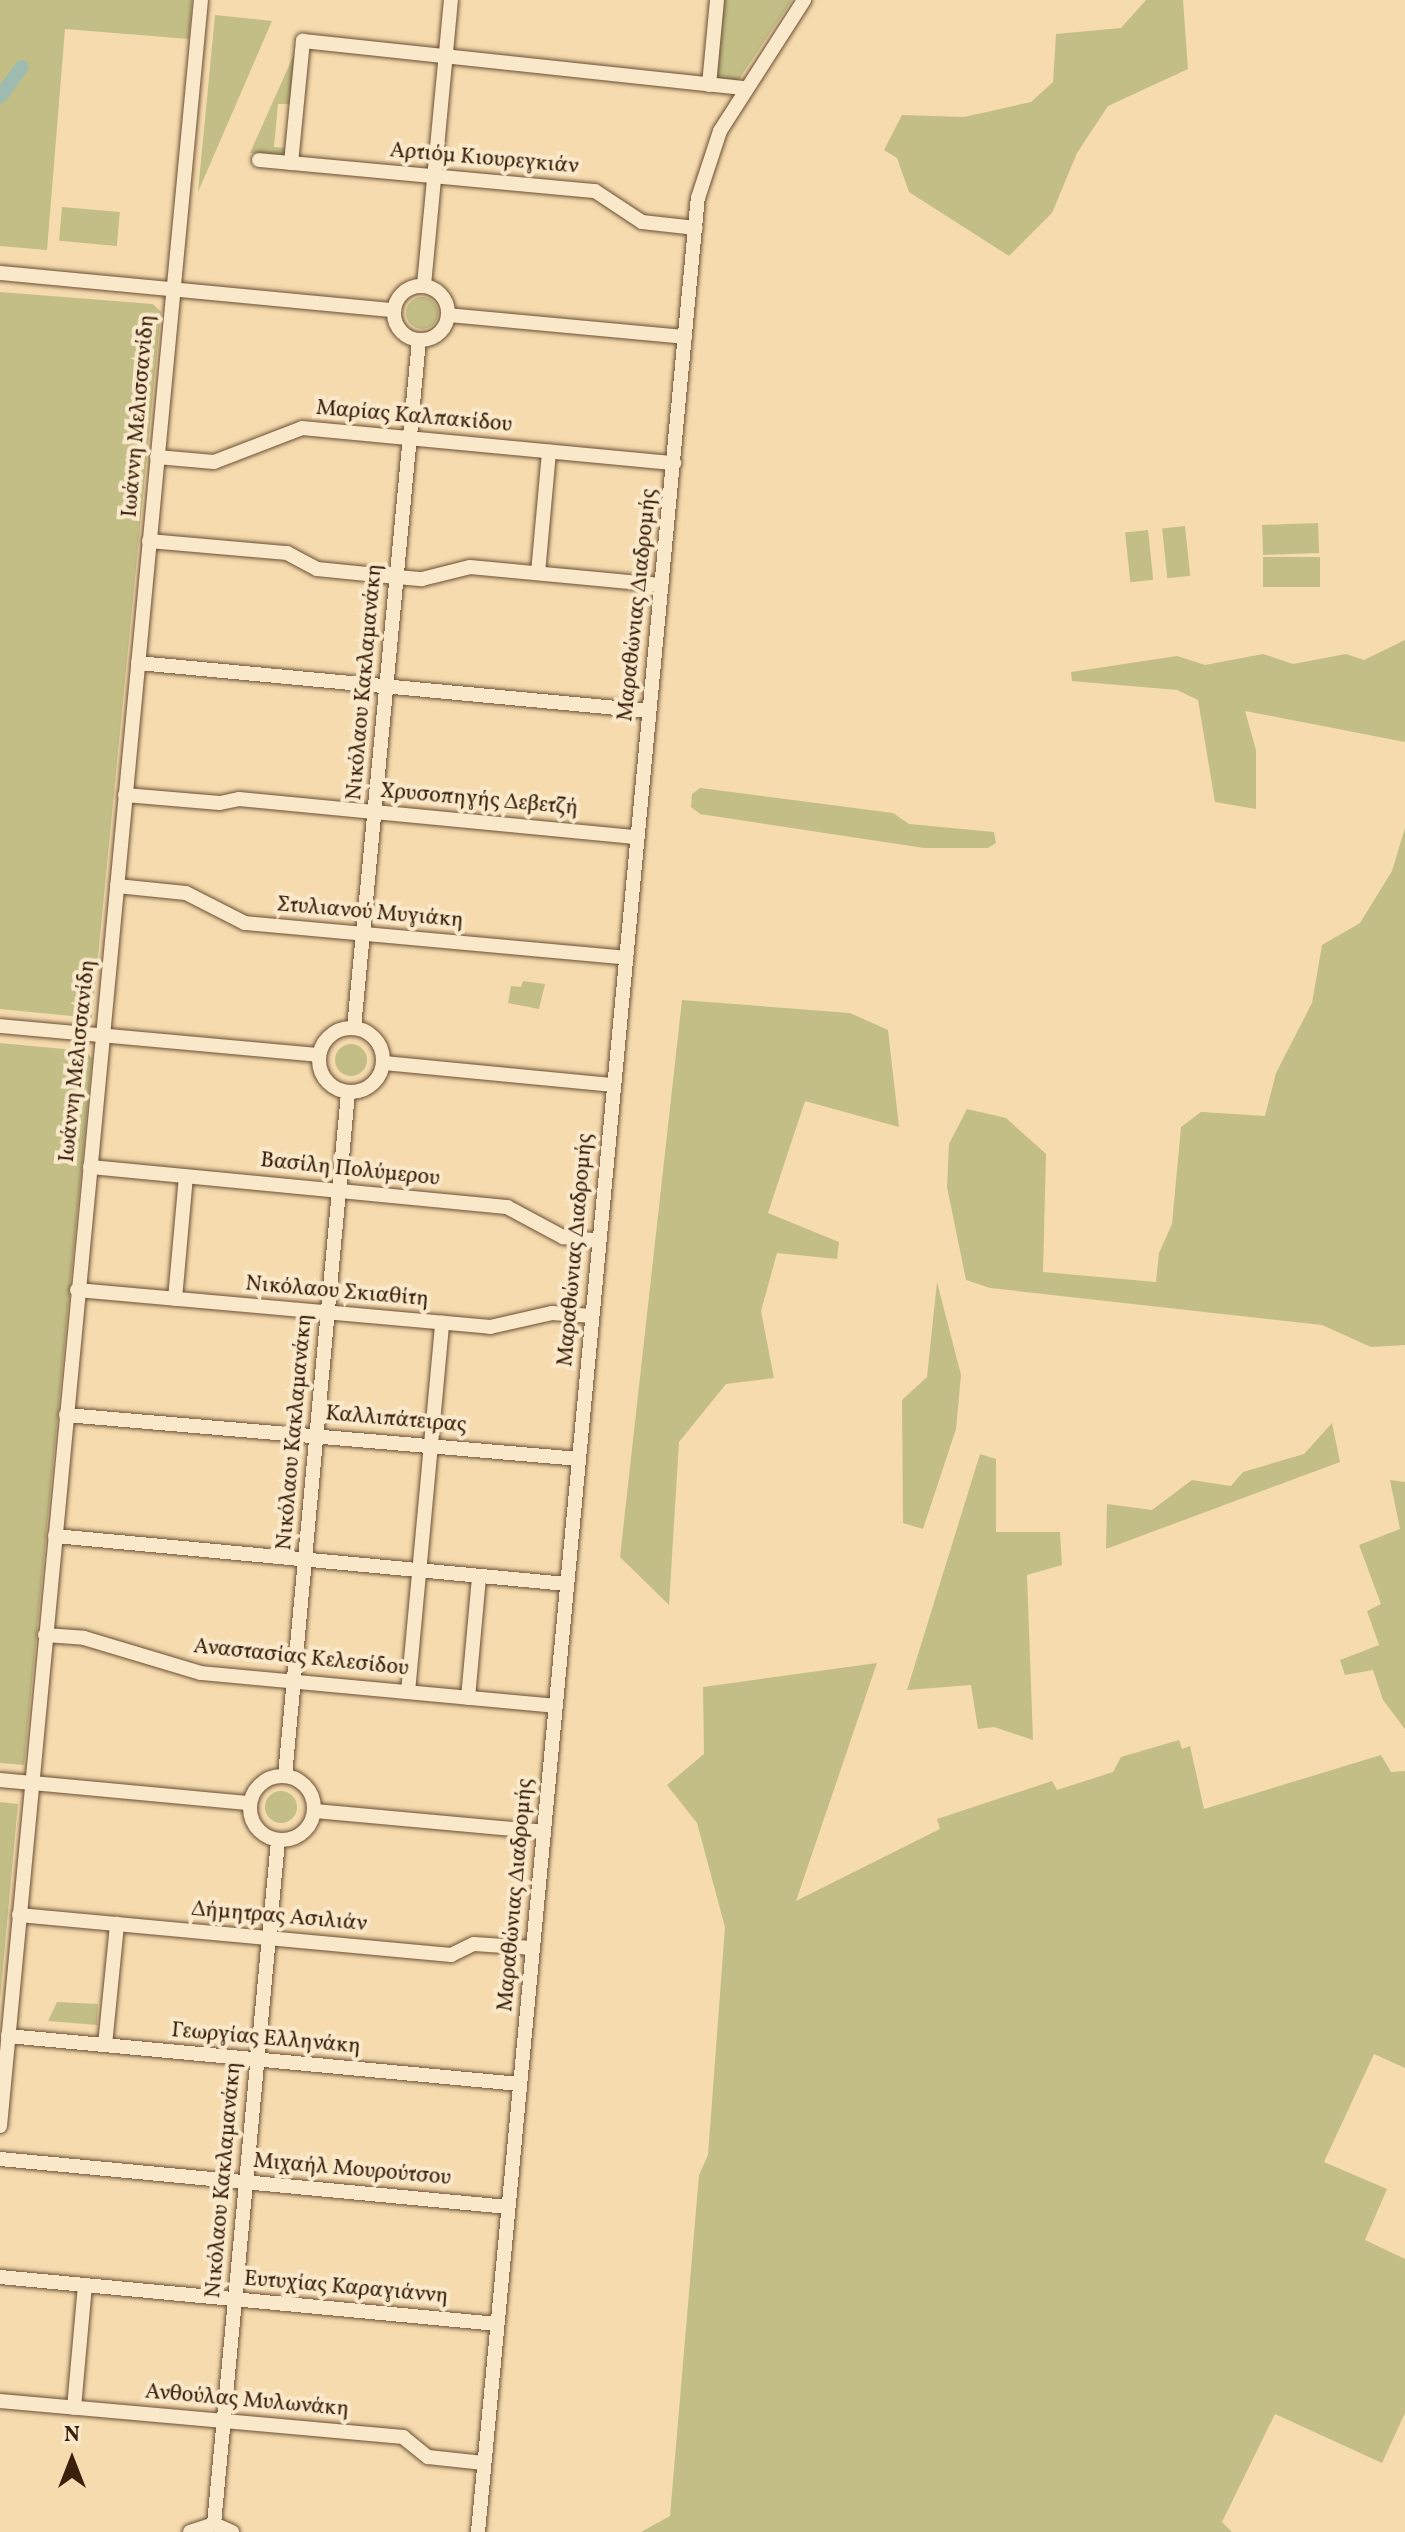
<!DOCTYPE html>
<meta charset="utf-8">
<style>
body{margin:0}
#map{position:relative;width:1405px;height:2532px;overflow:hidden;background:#f6dbae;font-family:Vollkorn,serif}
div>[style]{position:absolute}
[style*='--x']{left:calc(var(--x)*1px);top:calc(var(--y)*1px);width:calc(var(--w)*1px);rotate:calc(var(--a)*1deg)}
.green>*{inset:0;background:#c3be86;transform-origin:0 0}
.round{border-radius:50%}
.canal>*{height:14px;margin:-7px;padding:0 7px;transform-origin:7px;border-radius:7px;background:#9dbbae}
.roads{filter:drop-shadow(0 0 2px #6a4f35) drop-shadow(0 0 2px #6a4f35)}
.minor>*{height:14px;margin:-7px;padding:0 7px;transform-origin:7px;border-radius:7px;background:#f9e8ca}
.minor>.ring{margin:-7px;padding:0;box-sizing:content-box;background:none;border:14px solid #f9e8ca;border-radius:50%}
span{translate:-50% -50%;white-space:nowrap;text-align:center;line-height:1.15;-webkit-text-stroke:8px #f9e8ca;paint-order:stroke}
.street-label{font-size:22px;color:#3b200d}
.north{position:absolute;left:32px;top:2420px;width:80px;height:80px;-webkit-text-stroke:6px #f9e8ca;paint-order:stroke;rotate:0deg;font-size:22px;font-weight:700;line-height:32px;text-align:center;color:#3b200d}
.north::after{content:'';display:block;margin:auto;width:28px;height:36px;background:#3b200d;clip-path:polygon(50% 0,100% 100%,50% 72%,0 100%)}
</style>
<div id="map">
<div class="green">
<i style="clip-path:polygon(0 0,192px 0,189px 39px,65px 29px,47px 250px,0 246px)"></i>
<i style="clip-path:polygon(721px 0,792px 0,736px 84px,716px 79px)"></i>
<i style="clip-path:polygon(1146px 0,1183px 0,1188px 69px,1108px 106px,1077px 153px,1052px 213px,1009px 256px,909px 192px,897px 158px,884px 150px,902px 115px,964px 117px,1031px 102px,1053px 82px,1056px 34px,1121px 28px)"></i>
<i style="clip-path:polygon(215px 15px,272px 21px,198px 192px)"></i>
<i style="clip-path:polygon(296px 50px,291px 104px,278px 104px,274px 147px,287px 148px,287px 157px,250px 153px)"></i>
<i style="left:62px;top:207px;width:58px;height:34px;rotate:5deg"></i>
<i style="clip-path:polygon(0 292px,153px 304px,161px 312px,92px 1018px,0 1009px)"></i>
<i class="round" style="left:406px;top:297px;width:32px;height:32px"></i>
<i style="left:1318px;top:523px;width:30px;height:56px;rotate:88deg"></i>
<i style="left:1185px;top:526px;width:50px;height:23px;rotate:84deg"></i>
<i style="left:1148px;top:530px;width:50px;height:23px;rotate:84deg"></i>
<i style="left:1320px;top:557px;width:30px;height:57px;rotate:90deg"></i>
<i style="clip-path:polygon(1405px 640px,1405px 742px,1245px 711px,1256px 750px,1256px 809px,1215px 802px,1198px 700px,1177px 690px,1072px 681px,1071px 672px,1177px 656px,1205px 665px,1263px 654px,1293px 664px,1346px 654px,1364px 660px)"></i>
<i style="clip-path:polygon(700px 788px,893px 813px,909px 824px,994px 832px,996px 843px,988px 848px,924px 848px,700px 814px,691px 807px,692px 794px)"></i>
<i style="clip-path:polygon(1405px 828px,1405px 1345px,1371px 1347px,1322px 1325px,990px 1288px,966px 1280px,947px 1187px,949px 1144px,967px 1109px,1006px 1118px,1046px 1154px,1043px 1272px,1156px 1282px,1159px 1253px,1172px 1224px,1181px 1127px,1201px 1112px,1265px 1116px,1276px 1073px,1312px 1003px,1322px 945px,1360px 923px,1392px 871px)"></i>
<i style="clip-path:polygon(523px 981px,545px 984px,539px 1009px,508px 1003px,511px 986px,521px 987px)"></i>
<i style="clip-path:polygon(682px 1000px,850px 1013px,888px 1030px,899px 1127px,805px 1101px,768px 1213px,839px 1242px,837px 1259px,777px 1253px,761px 1311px,774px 1378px,726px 1384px,679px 1442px,669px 1605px,620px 1557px)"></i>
<i style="clip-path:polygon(0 1043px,85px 1051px,92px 1058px,24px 1765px,0 1763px)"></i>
<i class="round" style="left:335px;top:1044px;width:32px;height:32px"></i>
<i style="clip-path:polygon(937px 1282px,961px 1375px,956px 1429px,923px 1529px,903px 1523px,902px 1400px,927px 1377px)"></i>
<i style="clip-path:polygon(1332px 1423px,1340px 1462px,1106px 1549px,1107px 1504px,1152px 1510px,1192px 1480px,1231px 1486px,1243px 1472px,1304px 1454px)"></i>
<i style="clip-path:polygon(980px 1454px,996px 1459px,996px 1532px,1060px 1532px,1062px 1565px,1027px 1575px,1033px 1740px,994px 1727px,978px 1729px,971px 1685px,907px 1690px)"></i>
<i style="clip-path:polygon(1390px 1480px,1405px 1482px,1405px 1729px,1383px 1700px,1373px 1670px,1345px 1675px,1340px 1660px,1379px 1645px,1367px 1611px,1381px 1604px,1359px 1545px,1400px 1529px)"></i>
<i style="clip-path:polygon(877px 1663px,796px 1901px,940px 1829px,937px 1819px,1052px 1781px,1057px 1790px,1113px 1772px,1121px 1757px,1179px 1740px,1182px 1749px,1190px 1746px,1204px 1809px,1381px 1755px,1391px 1772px,1405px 1771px,1405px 2068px,1374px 2054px,1324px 2162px,1387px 2189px,1365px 2240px,1405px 2259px,1405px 2413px,1382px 2463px,1275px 2414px,1222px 2522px,1232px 2532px,641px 2532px,670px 2516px,699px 2175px,708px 2155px,725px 1927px,697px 1823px,667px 1785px,704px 1754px,703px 1687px)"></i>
<i class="round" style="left:265px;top:1791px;width:32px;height:32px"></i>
<i style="clip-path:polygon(0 1802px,18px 1804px,0 1999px)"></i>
<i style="clip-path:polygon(57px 2002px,98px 2004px,97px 2025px,48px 2021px)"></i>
</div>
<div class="canal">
<i style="--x:0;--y:97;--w:37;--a:-54"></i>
</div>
<div class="roads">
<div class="minor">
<i style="--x:709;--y:85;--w:85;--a:-84.6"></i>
<i style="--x:259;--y:160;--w:337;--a:5.3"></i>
<i style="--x:595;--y:191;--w:56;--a:33.4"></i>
<i style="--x:642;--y:222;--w:54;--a:6.3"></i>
<i style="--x:291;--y:163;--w:123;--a:-84.4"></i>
<i style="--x:303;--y:41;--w:445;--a:6.1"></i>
<i style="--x:0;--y:273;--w:396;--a:5.4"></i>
<i style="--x:424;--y:285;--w:286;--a:-84.6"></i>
<i class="ring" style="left:394px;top:286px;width:40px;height:40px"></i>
<i style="--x:448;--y:315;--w:238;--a:5.3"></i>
<i style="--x:157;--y:457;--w:57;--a:5"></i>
<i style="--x:214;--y:462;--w:94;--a:-21.1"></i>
<i style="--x:302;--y:428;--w:374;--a:5.4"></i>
<i style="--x:149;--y:541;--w:139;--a:5"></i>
<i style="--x:287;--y:553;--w:34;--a:28"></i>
<i style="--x:317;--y:569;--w:80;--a:5.7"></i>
<i style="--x:397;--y:577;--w:25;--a:5"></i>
<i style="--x:422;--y:579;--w:49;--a:-14"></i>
<i style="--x:470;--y:567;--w:192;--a:5.4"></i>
<i style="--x:538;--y:573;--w:122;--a:-84.8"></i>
<i style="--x:138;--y:663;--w:513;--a:5.37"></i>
<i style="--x:125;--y:795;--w:95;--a:4.8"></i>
<i style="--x:220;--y:803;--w:19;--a:-12"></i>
<i style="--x:239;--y:799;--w:400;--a:5.5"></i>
<i style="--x:117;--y:886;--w:69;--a:5.8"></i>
<i style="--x:186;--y:893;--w:66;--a:27"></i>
<i style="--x:245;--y:923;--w:383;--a:5.2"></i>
<i style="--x:0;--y:1026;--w:320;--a:5.2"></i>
<i class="ring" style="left:319px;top:1028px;width:50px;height:50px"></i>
<i style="--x:354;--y:1028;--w:691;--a:-84.6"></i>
<i style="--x:384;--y:1063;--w:231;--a:5.5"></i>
<i style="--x:90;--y:1167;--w:419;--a:5.5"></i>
<i style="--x:507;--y:1207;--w:64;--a:28.2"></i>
<i style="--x:563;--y:1237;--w:36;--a:6"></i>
<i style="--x:77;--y:1290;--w:415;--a:5.1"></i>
<i style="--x:490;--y:1327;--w:64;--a:-12.7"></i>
<i style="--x:552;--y:1313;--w:40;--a:4.3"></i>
<i style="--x:175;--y:1299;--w:123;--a:-84.9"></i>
<i style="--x:66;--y:1415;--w:515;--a:4.9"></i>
<i style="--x:55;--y:1536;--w:514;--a:5.36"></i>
<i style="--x:45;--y:1635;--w:39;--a:4"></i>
<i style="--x:84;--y:1638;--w:122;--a:16.7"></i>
<i style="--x:201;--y:1673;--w:356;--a:5.3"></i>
<i style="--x:408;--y:1692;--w:371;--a:-84.7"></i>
<i style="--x:468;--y:1698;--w:122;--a:-84.8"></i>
<i style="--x:285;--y:1776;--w:686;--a:-84.73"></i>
<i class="ring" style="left:250px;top:1776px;width:50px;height:50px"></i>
<i style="--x:0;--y:1780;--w:251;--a:5.3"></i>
<i style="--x:315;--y:1811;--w:230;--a:5.2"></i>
<i style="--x:19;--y:1915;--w:434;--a:5.3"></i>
<i style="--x:451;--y:1955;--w:25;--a:-26"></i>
<i style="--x:474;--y:1944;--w:59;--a:3.9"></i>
<i style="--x:8;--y:2036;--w:514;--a:5.36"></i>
<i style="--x:105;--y:2045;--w:122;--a:-84.3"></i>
<i style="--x:0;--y:2126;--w:2135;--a:-84.6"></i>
<i style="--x:0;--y:2159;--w:510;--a:5.4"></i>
<i style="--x:0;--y:2277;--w:499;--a:5.4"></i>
<i style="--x:0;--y:2401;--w:405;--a:5.1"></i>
<i style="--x:403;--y:2437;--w:32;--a:39"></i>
<i style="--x:428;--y:2457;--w:56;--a:6.1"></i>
<i style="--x:74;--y:2408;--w:123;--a:-84.9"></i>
<i style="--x:214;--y:2524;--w:687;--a:-84.65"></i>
<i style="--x:190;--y:2532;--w:25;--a:-18"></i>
<i style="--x:214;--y:2524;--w:20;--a:24"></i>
<i style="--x:478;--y:2532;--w:2344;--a:-84.62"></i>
<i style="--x:698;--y:198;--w:71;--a:-71.8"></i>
<i style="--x:720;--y:131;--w:156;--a:-57.3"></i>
</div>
</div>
<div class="street-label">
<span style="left:484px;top:159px;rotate:5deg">Αρτιόμ Κιουρεγκιάν</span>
<span style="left:139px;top:416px;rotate:-85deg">Ιωάννη Μελισσανίδη</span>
<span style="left:414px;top:417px;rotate:5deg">Μαρίας Καλπακίδου</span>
<span style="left:638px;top:605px;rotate:-84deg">Μαραθώνιας Διαδρομής</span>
<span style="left:365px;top:682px;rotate:-85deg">Νικόλαου Κακλαμανάκη</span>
<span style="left:479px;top:800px;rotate:5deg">Χρυσοπηγής Δεβετζή</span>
<span style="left:370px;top:913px;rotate:5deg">Στυλιανού Μυγιάκη</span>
<span style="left:78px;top:1061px;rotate:-84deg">Ιωάννη Μελισσανίδη</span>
<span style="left:350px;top:1170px;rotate:6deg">Βασίλη Πολύμερου</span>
<span style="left:576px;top:1250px;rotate:-85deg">Μαραθώνιας Διαδρομής</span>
<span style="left:337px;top:1292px;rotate:5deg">Νικόλαου Σκιαθίτη</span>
<span style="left:396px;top:1420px;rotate:5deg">Καλλιπάτειρας</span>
<span style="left:295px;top:1432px;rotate:-85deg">Νικόλαου Κακλαμανάκη</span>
<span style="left:301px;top:1658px;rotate:6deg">Αναστασίας Κελεσίδου</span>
<span style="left:516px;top:1895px;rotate:-85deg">Μαραθώνιας Διαδρομής</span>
<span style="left:279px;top:1917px;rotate:5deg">Δήμητρας Ασιλιάν</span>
<span style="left:266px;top:2039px;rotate:5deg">Γεωργίας Ελληνάκη</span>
<span style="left:352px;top:2170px;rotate:5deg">Μιχαήλ Μουρούτσου</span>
<span style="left:224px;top:2180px;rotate:-85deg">Νικόλαου Κακλαμανάκη</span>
<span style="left:346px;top:2288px;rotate:5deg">Ευτυχίας Καραγιάννη</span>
<span style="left:247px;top:2401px;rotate:5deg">Ανθούλας Μυλωνάκη</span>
</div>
<div class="north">N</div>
</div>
